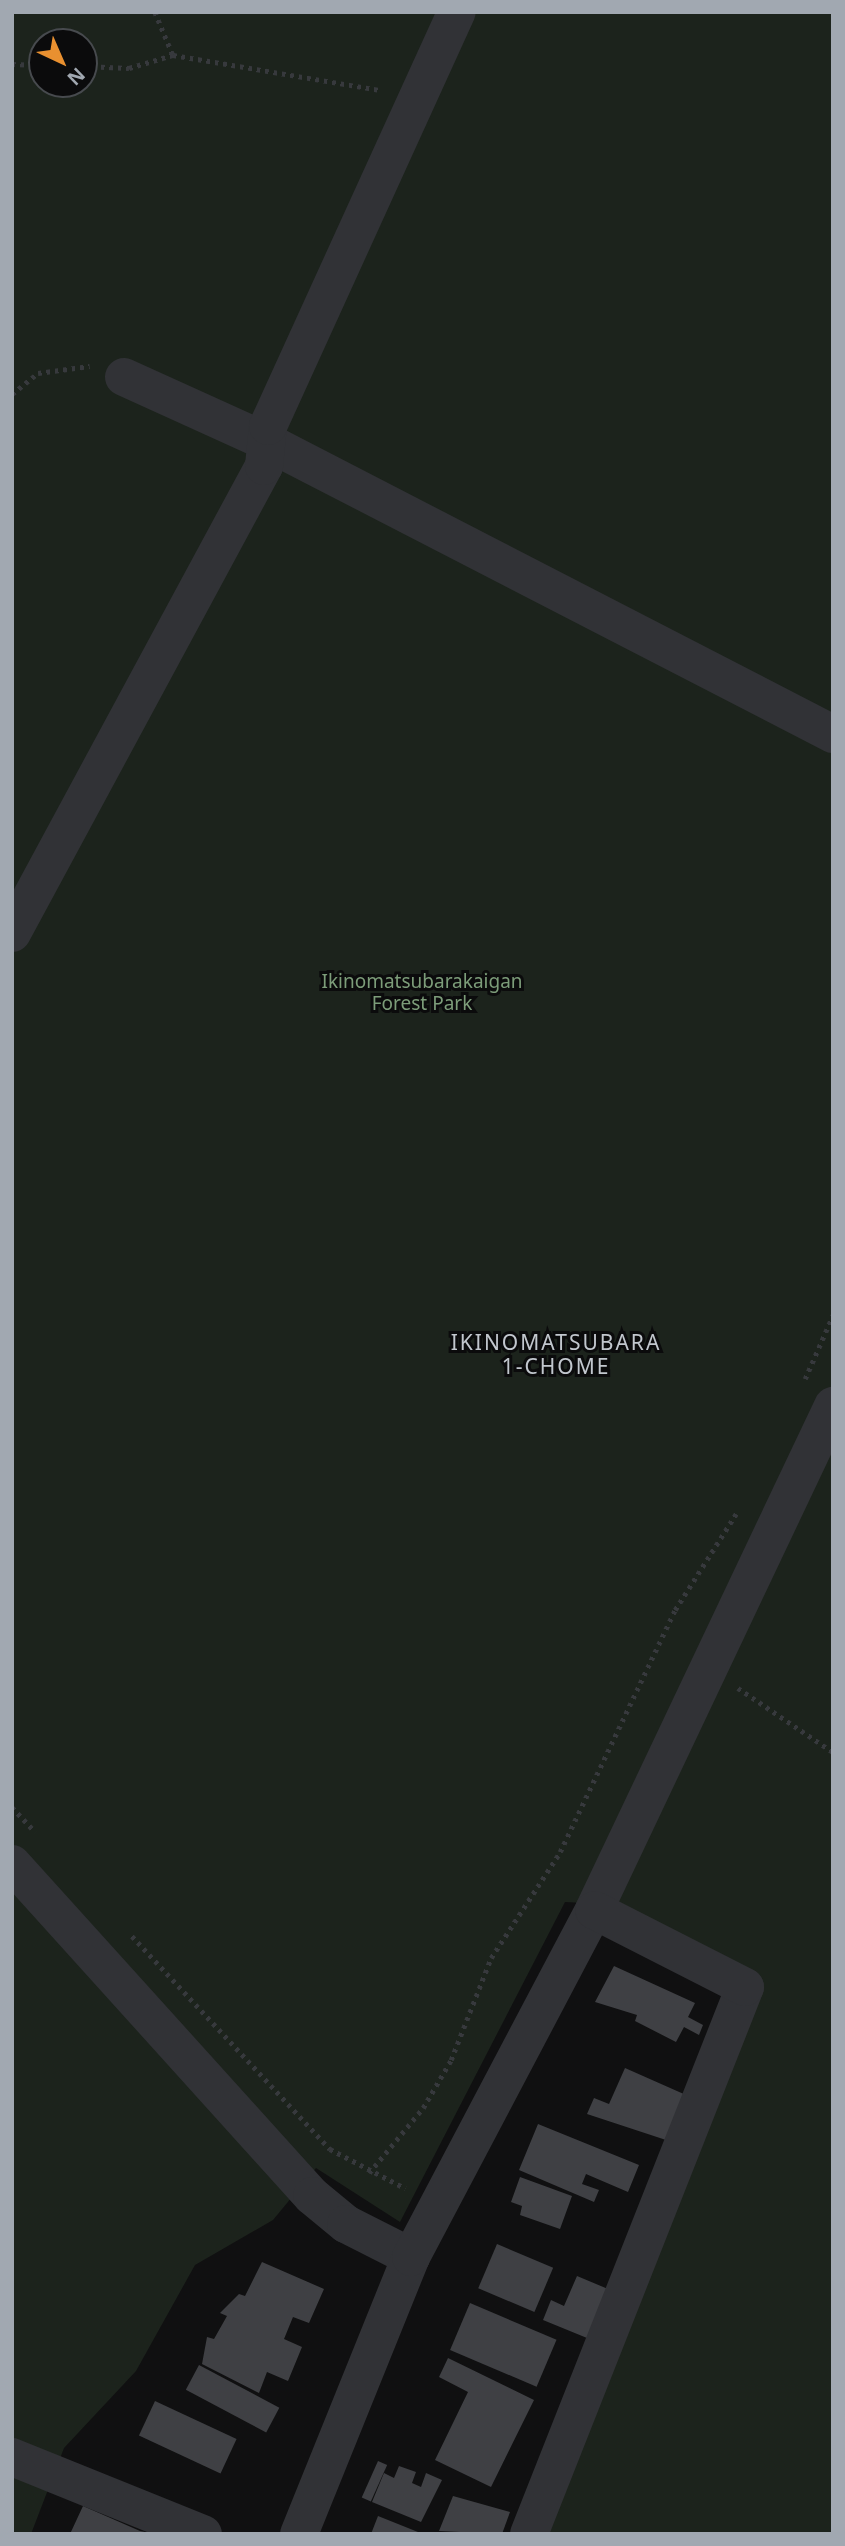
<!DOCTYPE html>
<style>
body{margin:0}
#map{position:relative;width:845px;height:2546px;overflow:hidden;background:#101011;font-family:"Noto Sans",sans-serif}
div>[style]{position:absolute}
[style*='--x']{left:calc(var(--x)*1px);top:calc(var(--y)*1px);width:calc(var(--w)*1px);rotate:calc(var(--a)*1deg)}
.green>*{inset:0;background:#1c231c}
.building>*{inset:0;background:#3f4044;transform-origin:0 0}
.path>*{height:4.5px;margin-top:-2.25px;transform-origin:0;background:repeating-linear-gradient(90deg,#37393d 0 3.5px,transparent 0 8.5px)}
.minor>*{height:38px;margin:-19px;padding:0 19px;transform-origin:19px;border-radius:19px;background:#313236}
span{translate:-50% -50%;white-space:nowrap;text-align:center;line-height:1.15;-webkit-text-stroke:6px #0b0b0c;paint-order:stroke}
.park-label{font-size:19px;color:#7c9c79}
.neighbourhood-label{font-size:21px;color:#c2c7ce;letter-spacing:2px}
.frame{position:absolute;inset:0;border:14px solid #a1a8b1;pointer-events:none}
.north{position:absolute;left:28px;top:28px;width:70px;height:70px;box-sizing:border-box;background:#0b0b0c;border:2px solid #474a4e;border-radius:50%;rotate:136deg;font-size:19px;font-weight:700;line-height:28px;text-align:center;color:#a1a8b1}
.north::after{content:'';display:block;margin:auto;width:24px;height:32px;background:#e99030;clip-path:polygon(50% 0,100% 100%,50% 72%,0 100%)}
</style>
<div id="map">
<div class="green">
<i style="clip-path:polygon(evenodd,12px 12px,833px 12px,833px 2534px,539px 2534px,759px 1979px,624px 1905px,565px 1902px,400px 2222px,316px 2168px,273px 2220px,195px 2265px,136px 2371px,64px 2448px,31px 2534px,12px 2534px,12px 12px,42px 42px,84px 42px,84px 84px,42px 84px,42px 42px)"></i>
</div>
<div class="building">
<i style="clip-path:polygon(614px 1966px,695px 2003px,688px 2017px,703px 2025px,699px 2035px,684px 2027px,676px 2042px,635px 2021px,637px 2015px,595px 2002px)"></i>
<i style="clip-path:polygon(625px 2068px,686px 2095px,666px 2140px,587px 2114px,594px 2098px,609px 2104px)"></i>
<i style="clip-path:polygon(538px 2124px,639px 2165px,628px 2192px,586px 2174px,582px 2184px,599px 2190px,594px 2202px,519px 2170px)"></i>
<i style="clip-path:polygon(520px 2177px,572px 2196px,560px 2229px,520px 2215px,522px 2206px,511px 2202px)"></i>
<i style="left:497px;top:2244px;width:61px;height:48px;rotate:23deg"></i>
<i style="clip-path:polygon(262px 2262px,324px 2289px,309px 2323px,293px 2317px,284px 2339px,302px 2347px,288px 2381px,267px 2372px,259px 2393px,202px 2364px,207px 2337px,214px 2339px,227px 2316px,220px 2313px,239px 2294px,245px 2296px)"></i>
<i style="clip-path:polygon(577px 2276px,608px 2289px,587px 2338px,543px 2320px,551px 2300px,564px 2306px)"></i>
<i style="left:470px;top:2303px;width:94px;height:51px;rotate:23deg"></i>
<i style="clip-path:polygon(448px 2358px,534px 2400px,491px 2487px,435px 2460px,468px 2392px,439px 2377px)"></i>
<i style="left:199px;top:2365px;width:91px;height:28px;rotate:28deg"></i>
<i style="left:155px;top:2401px;width:90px;height:38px;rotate:25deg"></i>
<i style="left:378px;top:2461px;width:10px;height:40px;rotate:24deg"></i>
<i style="clip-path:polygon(399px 2466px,416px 2472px,412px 2483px,421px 2487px,426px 2473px,442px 2480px,421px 2522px,372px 2502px,384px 2473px,394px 2478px)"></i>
<i style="clip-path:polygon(453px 2496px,510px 2512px,502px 2534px,439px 2531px)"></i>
<i style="clip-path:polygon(83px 2506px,140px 2531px,156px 2534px,70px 2534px)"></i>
<i style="clip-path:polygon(378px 2516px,423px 2534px,371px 2534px)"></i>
</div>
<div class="path">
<i style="--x:155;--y:12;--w:47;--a:67.3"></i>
<i style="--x:12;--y:64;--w:30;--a:2"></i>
<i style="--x:84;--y:66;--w:45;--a:2.5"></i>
<i style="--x:129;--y:68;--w:46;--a:-16.5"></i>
<i style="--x:173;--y:55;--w:209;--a:9.6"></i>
<i style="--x:12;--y:394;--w:33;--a:-39"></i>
<i style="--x:38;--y:373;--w:52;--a:-7.7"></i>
<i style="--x:805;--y:1379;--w:70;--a:-66.4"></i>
<i style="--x:738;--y:1688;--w:115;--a:34"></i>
<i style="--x:12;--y:1807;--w:34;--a:47"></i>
<i style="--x:132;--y:1936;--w:291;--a:47.1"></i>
<i style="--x:330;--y:2149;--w:85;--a:27.5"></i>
<i style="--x:369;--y:2173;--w:85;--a:-50.3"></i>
<i style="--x:423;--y:2108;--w:56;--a:-59.7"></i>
<i style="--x:451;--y:2060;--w:110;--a:-68.6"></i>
<i style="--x:491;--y:1958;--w:126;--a:-56.9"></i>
<i style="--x:560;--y:1852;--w:268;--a:-64.6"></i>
<i style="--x:675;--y:1610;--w:114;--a:-57.6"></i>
</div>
<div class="minor">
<i style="--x:124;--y:377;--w:157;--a:24.4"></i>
<i style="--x:267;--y:442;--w:637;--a:27.29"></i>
<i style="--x:12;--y:933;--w:531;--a:-61.65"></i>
<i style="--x:264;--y:466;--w:40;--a:-84.3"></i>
<i style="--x:268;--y:426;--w:455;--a:-65.5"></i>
<i style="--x:12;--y:1864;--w:447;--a:47.9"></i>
<i style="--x:312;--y:2196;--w:44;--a:39.5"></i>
<i style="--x:346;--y:2224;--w:73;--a:26.9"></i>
<i style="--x:12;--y:2457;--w:206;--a:22"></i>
<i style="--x:299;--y:2534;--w:299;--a:-68"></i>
<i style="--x:411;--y:2257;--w:392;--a:-62.2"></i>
<i style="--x:594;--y:1910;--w:558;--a:-64.63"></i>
<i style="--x:529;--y:2534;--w:588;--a:-68.45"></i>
<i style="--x:745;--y:1987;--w:169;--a:-153"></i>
</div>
<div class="park-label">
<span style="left:422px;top:993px">Ikinomatsubarakaigan<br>Forest Park</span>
</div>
<div class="neighbourhood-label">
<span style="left:556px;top:1354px">IKINOMATSUBARA<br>1-CHOME</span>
</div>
<div class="frame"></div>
<div class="north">N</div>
</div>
